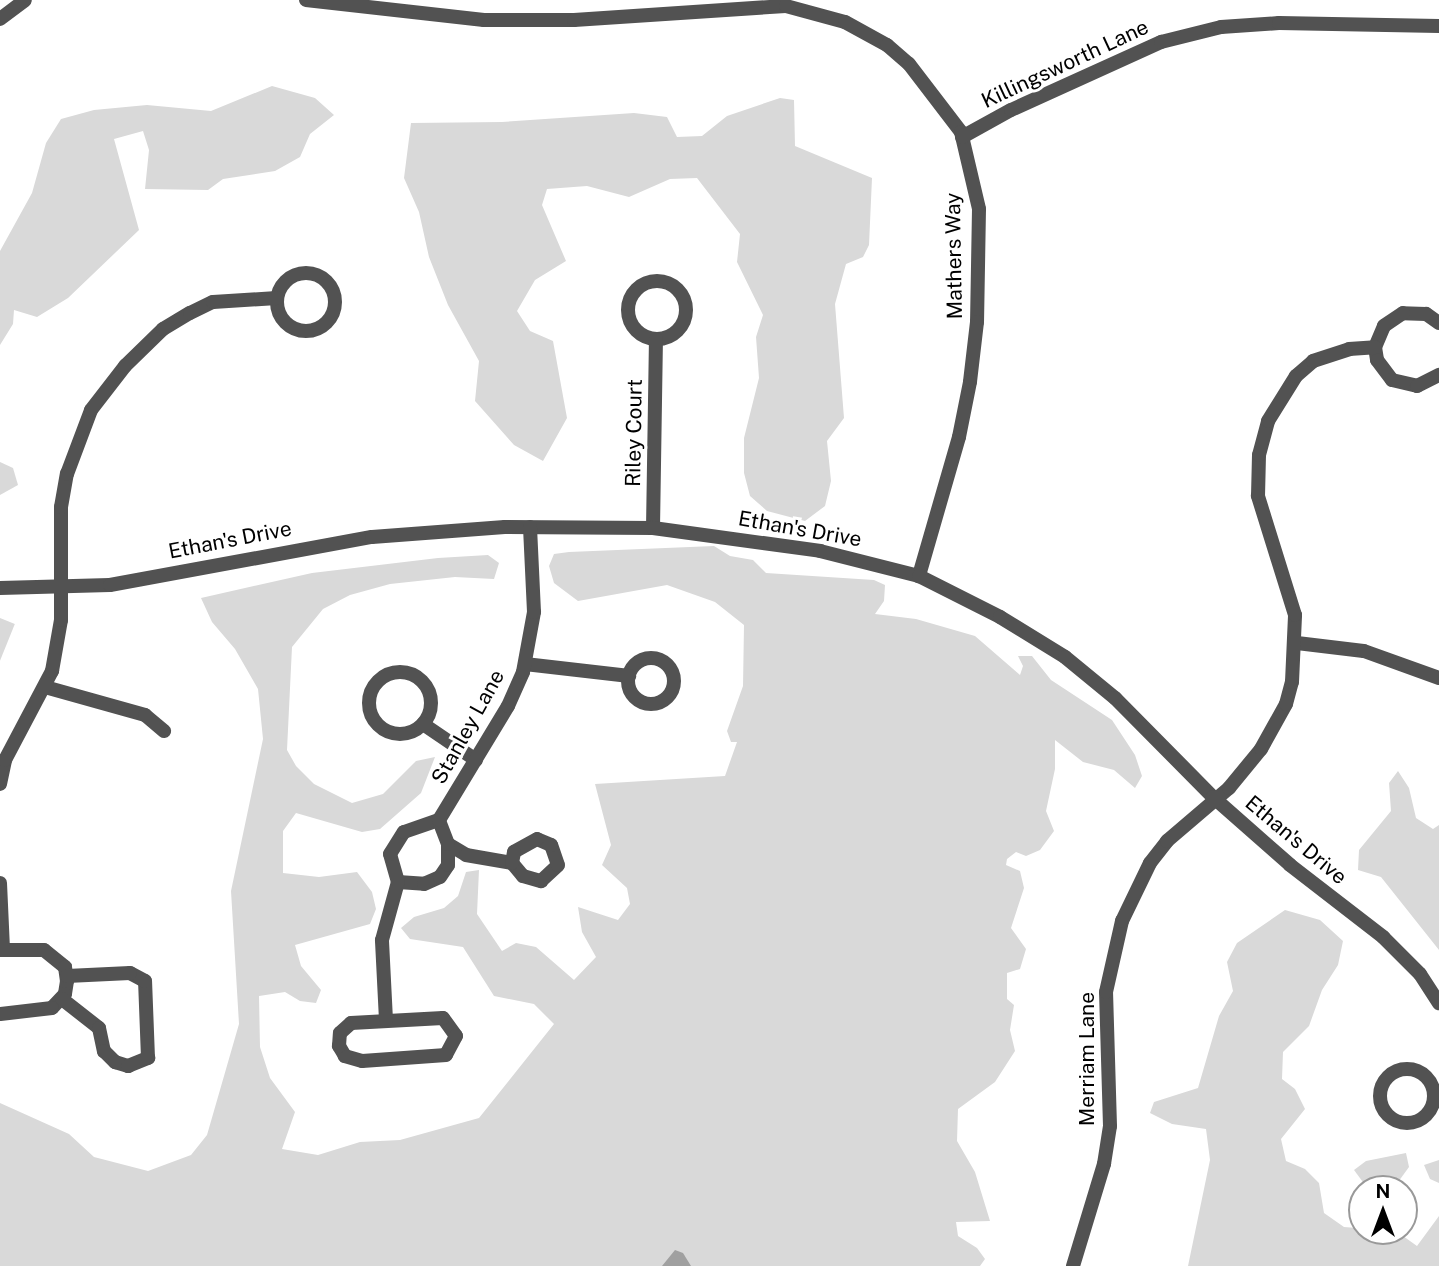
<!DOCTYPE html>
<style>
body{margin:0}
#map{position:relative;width:1439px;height:1266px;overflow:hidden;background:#fff;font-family:"Public Sans",sans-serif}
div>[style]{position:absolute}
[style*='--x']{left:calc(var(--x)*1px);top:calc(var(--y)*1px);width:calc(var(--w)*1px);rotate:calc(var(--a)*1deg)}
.green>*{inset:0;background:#d9d9d9;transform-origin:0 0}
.water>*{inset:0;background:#a0a0a0}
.street>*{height:14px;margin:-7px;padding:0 7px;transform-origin:7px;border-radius:7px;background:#525252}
.street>.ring{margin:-7px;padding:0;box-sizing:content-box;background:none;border:14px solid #525252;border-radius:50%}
span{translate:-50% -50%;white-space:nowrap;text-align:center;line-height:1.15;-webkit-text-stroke:6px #fff;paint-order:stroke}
.street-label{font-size:21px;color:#000}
.north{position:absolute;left:1348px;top:1175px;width:70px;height:70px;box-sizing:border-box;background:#fff;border:2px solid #999;border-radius:50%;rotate:0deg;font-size:19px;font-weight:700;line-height:28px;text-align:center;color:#000}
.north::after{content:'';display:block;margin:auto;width:24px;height:32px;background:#000;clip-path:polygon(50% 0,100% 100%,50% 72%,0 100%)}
</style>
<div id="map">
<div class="green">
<i style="clip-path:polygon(272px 86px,315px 98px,334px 115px,310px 134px,300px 157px,275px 171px,223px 179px,208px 190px,145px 189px,149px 150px,143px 131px,114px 139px,139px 230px,68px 298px,37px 317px,14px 310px,13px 324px,0 345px,0 251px,32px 193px,46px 143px,61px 119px,94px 110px,147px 105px,211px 111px)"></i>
<i style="clip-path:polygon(780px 98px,794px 100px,795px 146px,872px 178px,869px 245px,863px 257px,846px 264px,835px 304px,844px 418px,827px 441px,831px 481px,825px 506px,805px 521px,767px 511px,750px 496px,744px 473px,744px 438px,759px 378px,756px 337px,763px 315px,737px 262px,740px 234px,697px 178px,670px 179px,629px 197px,587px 186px,547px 189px,542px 205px,566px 261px,535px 280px,517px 311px,530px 331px,553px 341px,567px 418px,543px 461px,514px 445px,475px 401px,479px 361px,448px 305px,429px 257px,419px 212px,404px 178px,411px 123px,502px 122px,634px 113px,667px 117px,677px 137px,702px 136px,727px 116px)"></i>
<i style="clip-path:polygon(0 462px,13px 468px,18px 485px,0 495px)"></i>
<i style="clip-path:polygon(714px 546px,730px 556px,753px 560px,766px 573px,874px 580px,885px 585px,884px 601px,875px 614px,916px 619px,975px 636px,1020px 675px,1023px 666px,1018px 656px,1032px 656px,1051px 680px,1112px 720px,1135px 755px,1142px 776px,1135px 788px,1114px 770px,1083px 762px,1055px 740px,1055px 769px,1046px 811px,1054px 831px,1040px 850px,1026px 856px,1016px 852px,1007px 859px,1006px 865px,1020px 871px,1024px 888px,1011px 928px,1026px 949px,1020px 969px,1007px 973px,1007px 999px,1014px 1005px,1010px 1030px,1015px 1051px,995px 1082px,958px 1109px,957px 1141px,975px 1172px,990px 1221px,956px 1222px,958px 1236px,977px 1248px,985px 1259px,980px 1266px,0 1266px,0 1103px,69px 1134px,94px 1157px,148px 1171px,191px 1155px,207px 1135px,239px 1024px,231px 891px,263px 739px,258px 689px,235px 649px,212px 622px,201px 598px,312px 573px,438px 558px,488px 555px,499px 563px,494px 579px,455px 577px,390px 584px,350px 595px,323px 609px,292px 647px,287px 750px,296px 766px,314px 784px,352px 803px,383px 794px,416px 761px,435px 757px,421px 793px,380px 829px,362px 832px,296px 813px,283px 831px,283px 873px,319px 877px,357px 872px,372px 892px,376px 909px,370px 924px,295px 945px,301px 966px,321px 990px,316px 1003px,300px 1001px,285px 992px,259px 996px,260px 1047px,270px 1078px,295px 1112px,282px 1149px,318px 1155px,360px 1142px,400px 1140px,479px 1118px,554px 1024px,534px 1004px,494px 996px,463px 947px,410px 939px,401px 928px,414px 917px,444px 908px,458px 896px,466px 872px,479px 870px,477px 914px,502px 951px,516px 943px,536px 947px,574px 980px,596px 957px,582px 932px,578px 907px,618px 920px,630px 904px,627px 888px,602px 865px,611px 845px,595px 784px,725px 776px,737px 742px,731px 742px,727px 731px,743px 686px,744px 625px,715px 602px,667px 585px,578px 601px,554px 583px,549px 566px,554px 554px,569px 552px)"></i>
<i style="left:0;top:618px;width:16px;height:54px;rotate:22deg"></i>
<i style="clip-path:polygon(1398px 771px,1409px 788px,1416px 818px,1433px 829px,1439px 825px,1439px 950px,1381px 877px,1358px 870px,1359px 850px,1391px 811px,1389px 783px)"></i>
<i style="clip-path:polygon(1285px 910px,1320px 920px,1343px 941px,1338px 965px,1322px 990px,1309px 1026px,1283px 1052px,1282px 1079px,1295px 1089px,1305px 1109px,1281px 1139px,1286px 1161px,1305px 1169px,1319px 1183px,1324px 1213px,1344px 1227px,1396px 1231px,1417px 1246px,1439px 1216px,1439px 1266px,1188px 1266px,1210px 1160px,1206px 1129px,1172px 1124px,1150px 1113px,1154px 1102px,1198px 1088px,1219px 1016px,1233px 991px,1227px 962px,1237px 943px)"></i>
<i style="clip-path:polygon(1406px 1153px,1409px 1167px,1393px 1189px,1368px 1189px,1354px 1170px,1366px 1161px)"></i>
<i style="clip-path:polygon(1439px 1160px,1439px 1183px,1430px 1179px,1424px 1165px)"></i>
</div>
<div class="water">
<i style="clip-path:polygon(675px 1250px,683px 1253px,691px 1266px,662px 1266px)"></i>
</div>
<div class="street">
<i style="--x:306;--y:0;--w:179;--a:6.4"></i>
<i style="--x:484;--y:20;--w:90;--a:0"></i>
<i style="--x:574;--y:20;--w:212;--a:-3.8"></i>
<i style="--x:786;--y:6;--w:61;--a:15.2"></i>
<i style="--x:845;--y:22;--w:48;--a:28.7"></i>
<i style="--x:887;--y:45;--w:29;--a:41"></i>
<i style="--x:909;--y:64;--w:86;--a:52.6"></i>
<i style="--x:961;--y:132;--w:79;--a:76.8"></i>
<i style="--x:979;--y:209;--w:113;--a:91"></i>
<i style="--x:977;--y:322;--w:60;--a:96.7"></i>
<i style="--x:970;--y:382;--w:56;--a:101.3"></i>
<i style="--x:959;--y:437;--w:145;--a:106.1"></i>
<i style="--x:0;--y:19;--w:31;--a:-37"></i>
<i style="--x:962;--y:137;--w:56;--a:-28.9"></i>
<i style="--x:1011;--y:110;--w:165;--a:-24.4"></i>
<i style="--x:1161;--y:42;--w:62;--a:-14"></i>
<i style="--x:1221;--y:27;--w:58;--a:-3.9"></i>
<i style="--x:1279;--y:23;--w:160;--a:1.1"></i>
<i class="ring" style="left:277px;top:273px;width:44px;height:44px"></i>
<i class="ring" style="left:628px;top:281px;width:44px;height:44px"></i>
<i style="--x:1439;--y:323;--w:16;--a:-145"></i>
<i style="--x:1426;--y:314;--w:23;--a:-178"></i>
<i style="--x:1403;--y:313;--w:23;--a:146"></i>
<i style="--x:1384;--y:326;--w:23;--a:113"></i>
<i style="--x:1375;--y:347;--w:13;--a:81"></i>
<i style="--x:1377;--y:360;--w:25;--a:53"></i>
<i style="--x:1392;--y:380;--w:26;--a:13"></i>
<i style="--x:1417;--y:386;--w:25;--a:-27"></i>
<i style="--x:653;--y:528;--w:189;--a:-89.1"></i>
<i style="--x:0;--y:588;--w:110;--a:-1.6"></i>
<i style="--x:110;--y:585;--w:266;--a:-10.4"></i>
<i style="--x:372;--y:537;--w:133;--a:-4.3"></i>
<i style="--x:505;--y:527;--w:148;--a:0.4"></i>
<i style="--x:653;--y:528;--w:169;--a:7.8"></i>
<i style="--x:820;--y:551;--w:102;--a:14.2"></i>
<i style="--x:919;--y:576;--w:91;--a:26.8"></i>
<i style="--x:1000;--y:617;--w:76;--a:31.6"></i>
<i style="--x:1065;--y:657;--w:65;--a:39.4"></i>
<i style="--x:1115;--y:698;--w:139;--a:45.3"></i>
<i style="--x:1213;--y:797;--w:103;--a:41.4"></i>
<i style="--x:1290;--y:865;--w:118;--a:37.7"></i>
<i style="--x:1383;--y:937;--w:52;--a:45"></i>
<i style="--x:1420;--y:974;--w:35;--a:57"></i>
<i style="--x:1297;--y:643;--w:67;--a:6.8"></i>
<i style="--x:1364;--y:651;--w:80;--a:19.8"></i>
<i class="ring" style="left:628px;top:658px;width:32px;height:32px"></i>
<i style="--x:525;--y:664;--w:105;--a:6.6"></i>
<i class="ring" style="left:369px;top:672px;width:48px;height:48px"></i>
<i style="--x:45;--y:687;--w:104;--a:15.6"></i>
<i style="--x:145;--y:715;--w:25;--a:40"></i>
<i style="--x:423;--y:724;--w:64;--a:34.2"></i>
<i style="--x:0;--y:784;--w:25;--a:-78"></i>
<i style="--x:5;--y:760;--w:101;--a:-62.2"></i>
<i style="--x:52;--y:671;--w:52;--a:-80"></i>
<i style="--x:61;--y:620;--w:113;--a:-90"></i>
<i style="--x:61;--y:507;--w:34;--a:-80"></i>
<i style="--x:67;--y:474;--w:68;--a:-69.4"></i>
<i style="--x:91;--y:410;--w:56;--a:-52.3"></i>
<i style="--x:125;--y:366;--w:53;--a:-44.2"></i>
<i style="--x:163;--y:329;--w:31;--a:-31"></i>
<i style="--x:190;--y:313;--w:25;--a:-26"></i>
<i style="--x:213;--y:302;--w:64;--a:-3.6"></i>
<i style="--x:448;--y:844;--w:21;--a:31"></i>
<i style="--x:466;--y:855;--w:47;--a:9.9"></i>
<i style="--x:512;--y:863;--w:17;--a:50"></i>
<i style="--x:523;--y:876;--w:19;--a:16"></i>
<i style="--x:541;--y:881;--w:23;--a:-43"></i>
<i style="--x:558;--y:865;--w:21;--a:-109"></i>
<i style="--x:551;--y:845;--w:15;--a:-157"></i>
<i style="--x:537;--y:839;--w:26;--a:151"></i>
<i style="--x:514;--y:852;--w:11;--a:100"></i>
<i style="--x:398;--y:882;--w:26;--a:4"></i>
<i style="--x:424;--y:884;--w:17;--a:-24"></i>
<i style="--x:440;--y:877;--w:14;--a:-56"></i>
<i style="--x:448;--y:865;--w:21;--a:-90"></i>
<i style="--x:448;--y:844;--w:26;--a:-111"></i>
<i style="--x:0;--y:883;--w:67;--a:87.4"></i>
<i style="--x:0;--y:950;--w:44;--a:0"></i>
<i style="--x:44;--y:950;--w:27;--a:39"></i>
<i style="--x:65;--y:967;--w:14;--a:82"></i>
<i style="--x:67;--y:981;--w:13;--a:99"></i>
<i style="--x:65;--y:994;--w:19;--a:133"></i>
<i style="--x:52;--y:1008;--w:52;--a:173.4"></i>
<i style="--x:62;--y:999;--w:47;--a:38.1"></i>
<i style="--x:99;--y:1028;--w:24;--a:78"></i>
<i style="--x:104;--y:1051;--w:16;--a:45"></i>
<i style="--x:115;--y:1062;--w:14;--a:17"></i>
<i style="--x:128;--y:1066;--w:22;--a:-22"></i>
<i style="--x:148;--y:1058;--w:77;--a:-92.2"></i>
<i style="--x:145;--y:981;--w:17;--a:-152"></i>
<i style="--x:130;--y:973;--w:63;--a:177.3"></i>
<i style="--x:443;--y:1018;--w:22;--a:54"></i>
<i style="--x:456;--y:1036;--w:21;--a:118"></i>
<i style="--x:446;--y:1055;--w:84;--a:175.9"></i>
<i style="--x:362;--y:1061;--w:18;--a:-164"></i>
<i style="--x:345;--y:1056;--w:12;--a:-121"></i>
<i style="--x:339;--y:1046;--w:13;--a:-86"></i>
<i style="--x:340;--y:1033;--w:15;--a:-42"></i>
<i style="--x:351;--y:1023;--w:92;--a:-3.1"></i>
<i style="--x:386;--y:1020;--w:80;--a:-92.9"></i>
<i style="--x:382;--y:940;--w:60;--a:-74.6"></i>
<i style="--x:398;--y:882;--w:29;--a:-106"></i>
<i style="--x:390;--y:854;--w:26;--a:-58"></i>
<i style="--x:404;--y:832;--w:37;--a:-19"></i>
<i style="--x:439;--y:820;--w:133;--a:-58.8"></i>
<i style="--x:508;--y:706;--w:37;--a:-66"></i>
<i style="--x:523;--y:672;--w:61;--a:-79.6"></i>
<i style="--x:534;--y:612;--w:85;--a:-92.7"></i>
<i class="ring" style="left:1380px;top:1069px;width:40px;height:40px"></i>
<i style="--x:1073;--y:1266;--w:107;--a:-73.1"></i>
<i style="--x:1104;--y:1164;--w:38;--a:-81"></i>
<i style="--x:1110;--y:1126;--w:134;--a:-91.7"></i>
<i style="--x:1106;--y:992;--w:73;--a:-77.3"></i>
<i style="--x:1122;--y:921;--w:64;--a:-64.2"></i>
<i style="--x:1150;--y:863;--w:28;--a:-52"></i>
<i style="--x:1167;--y:841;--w:82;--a:-40.5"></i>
<i style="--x:1229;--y:788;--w:50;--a:-50.6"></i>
<i style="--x:1261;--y:749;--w:51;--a:-60.9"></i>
<i style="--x:1286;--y:704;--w:23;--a:-75"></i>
<i style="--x:1292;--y:682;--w:67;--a:-87.4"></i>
<i style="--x:1295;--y:615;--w:125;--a:-107.3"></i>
<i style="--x:1258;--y:496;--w:41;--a:-88.6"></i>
<i style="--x:1259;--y:455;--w:35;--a:-75"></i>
<i style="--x:1268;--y:421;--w:53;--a:-58.1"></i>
<i style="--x:1296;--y:376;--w:23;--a:-41"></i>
<i style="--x:1313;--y:361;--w:38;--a:-18"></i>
<i style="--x:1349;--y:349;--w:26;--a:-4"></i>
</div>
<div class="street-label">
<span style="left:1065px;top:64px;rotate:-25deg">Killingsworth Lane</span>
<span style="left:954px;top:256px;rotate:-91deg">Mathers Way</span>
<span style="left:634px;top:433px;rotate:-89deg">Riley Court</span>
<span style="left:800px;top:529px;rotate:10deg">Ethan's Drive</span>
<span style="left:230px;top:540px;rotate:-11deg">Ethan's Drive</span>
<span style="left:468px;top:727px;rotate:-61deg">Stanley Lane</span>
<span style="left:1296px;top:840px;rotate:40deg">Ethan's Drive</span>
<span style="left:1087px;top:1059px;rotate:-90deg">Merriam Lane</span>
</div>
<div class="north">N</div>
</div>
